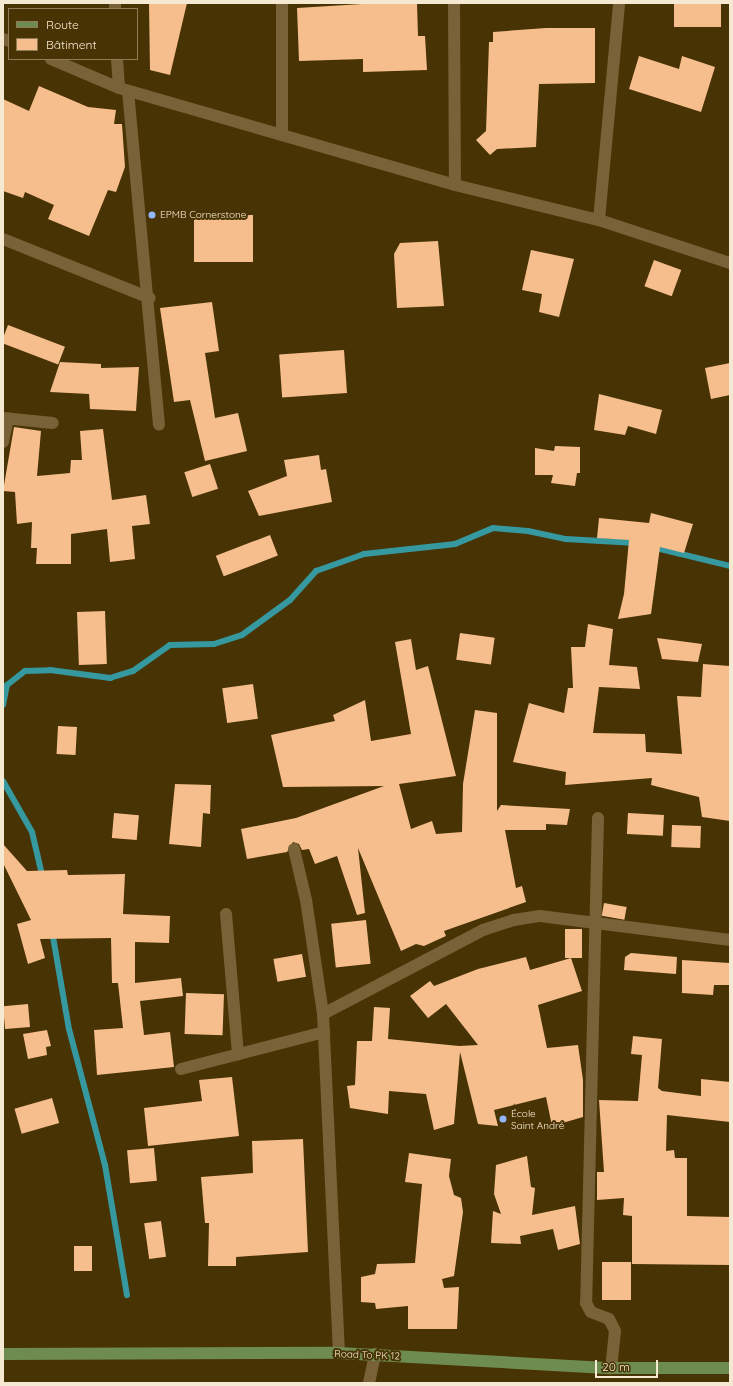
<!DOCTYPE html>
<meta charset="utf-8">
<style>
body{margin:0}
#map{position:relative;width:733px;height:1386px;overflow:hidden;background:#483304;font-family:Quicksand,sans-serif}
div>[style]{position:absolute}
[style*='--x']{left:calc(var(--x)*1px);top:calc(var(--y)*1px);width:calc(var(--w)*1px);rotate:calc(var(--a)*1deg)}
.stream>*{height:6px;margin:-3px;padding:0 3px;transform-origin:3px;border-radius:3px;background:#3699a0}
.building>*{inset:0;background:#f6be8d;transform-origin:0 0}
.minor>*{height:12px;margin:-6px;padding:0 6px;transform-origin:6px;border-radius:6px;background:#796237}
.primary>*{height:12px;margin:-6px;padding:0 6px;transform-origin:6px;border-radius:6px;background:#6e8b50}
.dots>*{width:11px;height:11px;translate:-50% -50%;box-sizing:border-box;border:2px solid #483304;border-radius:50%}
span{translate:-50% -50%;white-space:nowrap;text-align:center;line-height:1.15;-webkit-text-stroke:4px #483304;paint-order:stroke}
.poi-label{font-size:10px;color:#f6e9d2}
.left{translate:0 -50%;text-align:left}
.street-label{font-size:10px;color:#f6e9d2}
.frame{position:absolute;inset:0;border:4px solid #f6e9d2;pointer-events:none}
.legend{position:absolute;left:8px;top:8px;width:130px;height:52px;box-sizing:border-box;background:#483304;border:1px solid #8e7c56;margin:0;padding:5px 7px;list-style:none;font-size:12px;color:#f6e9d2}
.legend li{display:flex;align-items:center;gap:8px;height:20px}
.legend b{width:20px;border:1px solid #8e7c56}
.scale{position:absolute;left:595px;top:1360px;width:63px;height:18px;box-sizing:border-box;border:2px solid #f6e9d2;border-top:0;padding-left:5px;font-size:12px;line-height:14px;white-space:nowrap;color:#f6e9d2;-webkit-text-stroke:3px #483304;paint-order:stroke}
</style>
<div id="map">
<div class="stream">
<i style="--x:652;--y:547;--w:80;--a:13.7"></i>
<i style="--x:3;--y:705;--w:20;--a:-79"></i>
<i style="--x:7;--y:685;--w:23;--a:-38"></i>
<i style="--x:25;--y:671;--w:25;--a:-2"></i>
<i style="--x:50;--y:670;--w:61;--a:7.6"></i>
<i style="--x:110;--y:678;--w:24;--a:-17"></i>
<i style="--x:133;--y:671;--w:45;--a:-35.1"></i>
<i style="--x:170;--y:645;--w:44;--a:-1.3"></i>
<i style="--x:214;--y:644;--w:29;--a:-18"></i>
<i style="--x:242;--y:635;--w:59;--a:-36.1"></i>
<i style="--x:290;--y:600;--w:39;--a:-48"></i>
<i style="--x:316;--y:571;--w:51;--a:-19.5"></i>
<i style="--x:364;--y:554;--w:92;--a:-6.3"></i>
<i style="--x:455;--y:544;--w:41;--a:-22.8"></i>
<i style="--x:493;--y:528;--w:35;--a:5"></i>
<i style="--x:528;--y:531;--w:39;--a:12"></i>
<i style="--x:566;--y:539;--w:70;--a:3.3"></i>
<i style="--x:3;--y:781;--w:59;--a:60.4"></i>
<i style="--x:32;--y:832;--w:48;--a:76.8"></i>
<i style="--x:52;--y:931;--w:99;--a:80.2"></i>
<i style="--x:69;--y:1029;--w:141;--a:75.2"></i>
<i style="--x:105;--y:1165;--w:132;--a:80.4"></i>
</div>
<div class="building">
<i style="clip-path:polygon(149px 3px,187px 3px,170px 75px,150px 70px)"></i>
<i style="clip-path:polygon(378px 3px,417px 3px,418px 36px,425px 36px,427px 70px,363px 72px,363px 59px,299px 61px,297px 8px)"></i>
<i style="left:674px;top:3px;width:47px;height:24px"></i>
<i style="clip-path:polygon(546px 28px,595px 28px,595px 83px,539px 84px,536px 147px,497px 149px,490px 155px,476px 140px,486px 131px,489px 42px,493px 42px,493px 32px)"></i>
<i style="clip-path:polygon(639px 56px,679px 69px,682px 56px,715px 67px,701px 112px,629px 89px)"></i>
<i style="clip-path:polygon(39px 86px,88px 107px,116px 110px,114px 124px,122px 124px,125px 167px,116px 192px,108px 190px,89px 236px,48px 219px,54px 205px,25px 192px,23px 198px,3px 191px,3px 99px,29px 111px)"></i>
<i style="left:194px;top:215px;width:59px;height:47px"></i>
<i style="clip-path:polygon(438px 241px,444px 306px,397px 308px,394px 254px,400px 243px)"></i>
<i style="clip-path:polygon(531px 250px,574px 259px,559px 317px,539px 312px,542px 294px,522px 290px)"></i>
<i style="left:654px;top:260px;width:29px;height:28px;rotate:20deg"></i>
<i style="clip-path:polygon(212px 302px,219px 351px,205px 353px,215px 418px,238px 413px,247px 451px,205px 461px,190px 400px,174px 402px,160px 308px)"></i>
<i style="left:8px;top:325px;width:61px;height:19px;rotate:21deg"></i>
<i style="left:344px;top:350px;width:43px;height:65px;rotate:86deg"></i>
<i style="clip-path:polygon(60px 362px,101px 364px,101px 368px,139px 367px,136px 411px,90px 409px,89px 394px,50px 392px)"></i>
<i style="clip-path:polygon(730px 363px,730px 395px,711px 399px,705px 368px)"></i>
<i style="clip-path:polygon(599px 394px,662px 410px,656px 434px,628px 426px,625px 435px,594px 430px)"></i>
<i style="clip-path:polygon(14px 427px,41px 431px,37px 476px,70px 473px,71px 460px,82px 460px,80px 431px,103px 429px,112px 500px,146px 495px,150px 524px,132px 526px,135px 559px,110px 562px,107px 529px,71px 534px,71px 564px,36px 564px,37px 548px,31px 548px,32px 522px,17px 524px,15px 492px,3px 491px)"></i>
<i style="clip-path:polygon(555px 446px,580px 447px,580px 473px,577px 473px,575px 486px,551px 483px,553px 475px,535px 475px,535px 448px,554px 451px)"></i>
<i style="clip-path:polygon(319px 455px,321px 470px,326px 469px,332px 502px,259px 516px,248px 491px,287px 476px,284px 460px)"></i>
<i style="left:210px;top:464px;width:26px;height:27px;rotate:72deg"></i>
<i style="clip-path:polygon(651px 513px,693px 524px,684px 553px,660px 547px,651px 614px,618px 619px,624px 594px,629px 540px,597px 538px,599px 518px,649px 523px)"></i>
<i style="left:270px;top:535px;width:22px;height:58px;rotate:69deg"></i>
<i style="left:105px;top:611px;width:53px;height:28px;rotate:88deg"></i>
<i style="clip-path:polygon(588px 624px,613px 629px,609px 665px,637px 667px,640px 689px,599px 687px,593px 733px,645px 734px,646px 752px,682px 754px,677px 696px,701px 697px,703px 664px,730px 666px,730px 821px,702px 817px,699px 797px,651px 785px,652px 778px,565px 785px,566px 772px,513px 762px,529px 703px,564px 713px,568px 688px,573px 688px,571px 647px,585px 647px)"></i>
<i style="left:460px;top:633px;width:35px;height:27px;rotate:8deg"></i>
<i style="clip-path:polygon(657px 638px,702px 644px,698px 662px,662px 659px)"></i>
<i style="clip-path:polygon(411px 639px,416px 670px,428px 666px,456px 776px,399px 784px,411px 829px,432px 821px,436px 834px,462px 832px,463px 784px,475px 710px,497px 713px,497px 811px,501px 805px,570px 809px,567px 825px,546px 824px,546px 830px,505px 830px,516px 888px,522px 886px,526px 902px,444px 931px,446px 936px,424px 946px,416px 944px,401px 951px,358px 848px,365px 913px,357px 915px,337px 856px,315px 864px,309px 849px,302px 850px,299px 844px,293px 842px,287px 852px,247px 859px,241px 829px,296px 818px,384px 786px,283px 787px,271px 735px,335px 721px,333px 715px,365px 700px,371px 741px,411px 734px,395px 642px)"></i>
<i style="left:253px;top:684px;width:35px;height:31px;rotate:82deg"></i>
<i style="left:58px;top:726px;width:19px;height:28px;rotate:3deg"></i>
<i style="clip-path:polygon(175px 784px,211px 785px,210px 814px,203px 813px,201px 847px,169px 844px)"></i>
<i style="left:114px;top:813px;width:25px;height:25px;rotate:5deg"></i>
<i style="left:628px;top:813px;width:36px;height:21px;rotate:3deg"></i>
<i style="left:672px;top:825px;width:29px;height:22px;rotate:2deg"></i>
<i style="clip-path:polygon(3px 844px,27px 871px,67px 870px,68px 875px,125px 874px,123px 914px,170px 916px,169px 943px,135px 942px,135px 983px,181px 978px,183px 996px,140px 1001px,144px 1035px,170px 1032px,174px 1067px,97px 1075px,94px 1030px,123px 1028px,118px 983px,112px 983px,111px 938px,40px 939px,45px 958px,28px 964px,17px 924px,31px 920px,3px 863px)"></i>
<i style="left:604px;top:903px;width:23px;height:13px;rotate:10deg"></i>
<i style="left:366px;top:920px;width:44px;height:35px;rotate:84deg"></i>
<i style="left:565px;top:929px;width:17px;height:29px"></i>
<i style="clip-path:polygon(631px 953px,677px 957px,676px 974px,624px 970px,625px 957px)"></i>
<i style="left:302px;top:954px;width:23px;height:29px;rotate:80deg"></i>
<i style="clip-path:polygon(526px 957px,530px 970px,571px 958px,582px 991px,538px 1005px,547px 1048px,578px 1045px,583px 1080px,583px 1117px,552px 1126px,546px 1097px,494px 1110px,498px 1126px,478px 1124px,460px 1052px,454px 1124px,434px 1130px,426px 1094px,389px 1091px,388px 1114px,350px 1108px,347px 1086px,355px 1085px,357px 1041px,372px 1041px,374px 1007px,390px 1008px,388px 1039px,459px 1046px,478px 1045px,446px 1004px,428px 1018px,410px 996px,430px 981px,434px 986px,478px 969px)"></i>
<i style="clip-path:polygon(682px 960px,730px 963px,730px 985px,714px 985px,713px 995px,682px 993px)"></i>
<i style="left:186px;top:993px;width:38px;height:41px;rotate:2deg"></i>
<i style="left:28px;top:1004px;width:23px;height:25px;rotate:85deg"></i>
<i style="clip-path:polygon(47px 1030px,51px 1046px,46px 1047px,47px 1055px,28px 1059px,23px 1034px)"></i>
<i style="clip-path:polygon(633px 1036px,662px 1039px,658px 1088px,662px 1091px,701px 1096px,701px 1079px,730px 1082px,730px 1122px,667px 1115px,666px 1151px,674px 1150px,675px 1158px,687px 1158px,687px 1216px,730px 1217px,730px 1265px,632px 1264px,632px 1216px,623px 1215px,624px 1198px,597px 1200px,597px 1172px,604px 1172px,599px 1100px,638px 1101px,642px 1055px,631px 1054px)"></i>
<i style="clip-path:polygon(232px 1077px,239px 1136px,148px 1146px,144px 1108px,202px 1101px,199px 1080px)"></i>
<i style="left:52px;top:1098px;width:26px;height:39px;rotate:74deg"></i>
<i style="clip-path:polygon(303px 1139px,308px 1252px,236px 1257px,236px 1266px,208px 1266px,209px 1223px,205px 1223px,201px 1177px,253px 1173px,252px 1141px)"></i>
<i style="left:154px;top:1148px;width:33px;height:27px;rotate:85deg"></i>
<i style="clip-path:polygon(409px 1153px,451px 1159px,449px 1176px,454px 1195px,461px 1198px,463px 1212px,454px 1276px,442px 1279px,444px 1288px,459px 1287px,457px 1329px,408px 1329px,408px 1306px,376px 1309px,375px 1303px,361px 1302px,361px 1277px,375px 1274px,377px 1264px,415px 1263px,422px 1184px,405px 1182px)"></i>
<i style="clip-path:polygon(527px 1156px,531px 1187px,535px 1188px,532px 1215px,575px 1206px,580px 1244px,558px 1250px,553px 1229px,520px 1236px,521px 1244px,491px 1243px,493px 1211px,501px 1214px,494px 1194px,496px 1165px)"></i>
<i style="left:161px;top:1221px;width:36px;height:17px;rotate:82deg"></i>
<i style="left:74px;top:1246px;width:18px;height:25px"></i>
<i style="left:602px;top:1262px;width:29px;height:38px"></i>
</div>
<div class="minor">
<i style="--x:115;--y:3;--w:6;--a:90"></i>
<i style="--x:282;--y:3;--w:132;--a:90"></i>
<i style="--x:454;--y:3;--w:182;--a:89.7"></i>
<i style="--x:3;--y:39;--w:6;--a:18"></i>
<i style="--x:51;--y:59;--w:74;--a:23.1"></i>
<i style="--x:119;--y:88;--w:350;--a:16.1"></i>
<i style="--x:455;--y:185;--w:148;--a:13.7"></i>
<i style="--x:599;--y:220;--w:138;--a:18.2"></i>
<i style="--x:117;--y:59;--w:29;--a:86"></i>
<i style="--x:128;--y:91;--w:335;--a:84.7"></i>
<i style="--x:599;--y:220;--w:218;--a:-84.7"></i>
<i style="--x:3;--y:239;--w:158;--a:21.9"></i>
<i style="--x:3;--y:418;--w:50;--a:5.7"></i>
<i style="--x:3;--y:442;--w:24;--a:-78"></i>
<i style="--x:598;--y:818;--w:485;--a:91.4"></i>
<i style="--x:586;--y:1303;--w:10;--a:61"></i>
<i style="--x:591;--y:1312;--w:19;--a:21"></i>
<i style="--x:609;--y:1319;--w:13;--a:63"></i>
<i style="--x:615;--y:1331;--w:37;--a:96"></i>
<i style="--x:294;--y:849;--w:52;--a:76.8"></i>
<i style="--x:306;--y:900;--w:115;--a:81.5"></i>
<i style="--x:323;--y:1014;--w:339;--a:87.3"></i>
<i style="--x:226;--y:914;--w:141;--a:85.1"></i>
<i style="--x:323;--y:1014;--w:181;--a:-27.7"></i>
<i style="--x:483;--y:930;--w:33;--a:-18"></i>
<i style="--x:514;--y:920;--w:26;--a:-9"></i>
<i style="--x:540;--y:916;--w:192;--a:7.2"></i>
<i style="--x:181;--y:1069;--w:148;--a:-14.5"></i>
<i style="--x:369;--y:1383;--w:30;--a:-78"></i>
</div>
<div class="primary">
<i style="--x:3;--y:1354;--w:336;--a:-0.2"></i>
<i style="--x:339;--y:1353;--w:272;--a:3.2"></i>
<i style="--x:611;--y:1368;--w:119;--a:0"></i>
</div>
<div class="dots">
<i style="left:152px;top:215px;background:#92b7fd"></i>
<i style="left:503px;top:1119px;background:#92b7fd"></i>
</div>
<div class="poi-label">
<span class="left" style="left:160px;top:215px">EPMB Cornerstone</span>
<span class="left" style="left:511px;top:1119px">École<br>Saint André</span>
</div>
<div class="street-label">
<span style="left:367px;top:1355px;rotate:2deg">Road To PK 12</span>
</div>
<div class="frame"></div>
<ul class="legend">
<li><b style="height:5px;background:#6e8b50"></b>Route</li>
<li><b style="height:11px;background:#f6be8d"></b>Bâtiment</li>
</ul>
<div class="scale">20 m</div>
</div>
